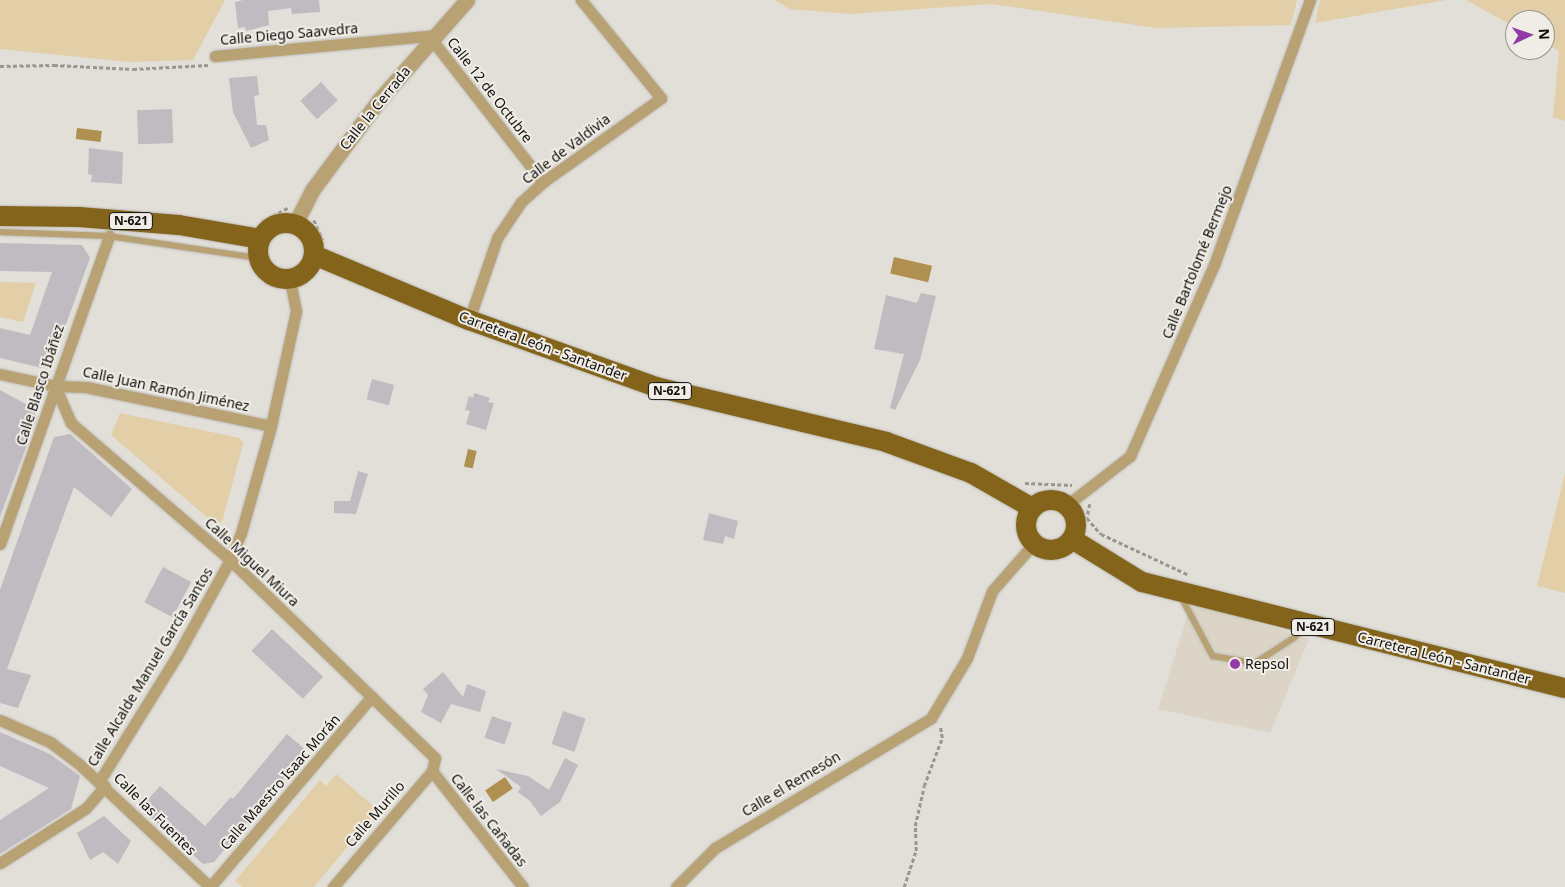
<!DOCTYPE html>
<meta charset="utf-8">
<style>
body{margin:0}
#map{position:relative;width:1565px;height:887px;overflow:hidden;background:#e2dfd9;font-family:"Noto Sans",sans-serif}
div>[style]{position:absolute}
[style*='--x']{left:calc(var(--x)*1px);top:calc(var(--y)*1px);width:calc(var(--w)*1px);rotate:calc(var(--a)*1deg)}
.built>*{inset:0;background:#dbd4c7}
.green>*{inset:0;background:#e2cea7}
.water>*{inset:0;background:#af9051;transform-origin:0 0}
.building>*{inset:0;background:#bfbbc1;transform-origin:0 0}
.path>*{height:2.5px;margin-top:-1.25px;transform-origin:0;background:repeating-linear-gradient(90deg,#999692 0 4px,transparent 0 6.5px)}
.roads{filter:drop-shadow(0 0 1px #bcbab4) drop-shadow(0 0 1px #bcbab4)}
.service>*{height:5.5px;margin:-2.75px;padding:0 2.75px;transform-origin:2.75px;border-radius:2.75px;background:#b8a173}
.minor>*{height:11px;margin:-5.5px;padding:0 5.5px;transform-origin:5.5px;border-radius:5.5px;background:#b8a173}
.tertiary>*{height:15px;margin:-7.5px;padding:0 7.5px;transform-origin:7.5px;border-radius:7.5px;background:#b8a173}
.trunk>*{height:20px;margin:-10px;padding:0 10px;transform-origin:10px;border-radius:10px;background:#83641a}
.trunk>.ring{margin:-10px;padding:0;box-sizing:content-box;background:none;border:20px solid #83641a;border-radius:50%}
.dots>*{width:14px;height:14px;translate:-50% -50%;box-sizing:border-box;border:2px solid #f0ece6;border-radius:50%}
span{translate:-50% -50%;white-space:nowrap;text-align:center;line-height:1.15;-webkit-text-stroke:4px #f0ece6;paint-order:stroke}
.shield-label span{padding:1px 4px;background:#f0ece6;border:1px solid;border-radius:4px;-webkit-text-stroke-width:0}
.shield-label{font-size:12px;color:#11100e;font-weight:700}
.street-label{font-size:14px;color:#11100e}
.poi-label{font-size:14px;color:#11100e}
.left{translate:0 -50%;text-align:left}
.north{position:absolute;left:1505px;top:10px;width:50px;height:50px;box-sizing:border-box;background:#f0ece6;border:1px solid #979490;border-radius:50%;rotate:87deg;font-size:14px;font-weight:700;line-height:20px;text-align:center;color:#11100e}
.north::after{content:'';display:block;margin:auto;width:18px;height:22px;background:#903ba8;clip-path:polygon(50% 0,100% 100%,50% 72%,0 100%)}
</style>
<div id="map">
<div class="built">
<i style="clip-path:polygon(1192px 601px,1309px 639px,1270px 733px,1158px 709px)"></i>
</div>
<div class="green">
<i style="clip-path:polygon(0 0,225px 0,193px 60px,129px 62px,0 49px)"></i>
<i style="clip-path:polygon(774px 0,1297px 0,1291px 25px,1156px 28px,992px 4px,849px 14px,790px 9px)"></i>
<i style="clip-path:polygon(1320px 0,1446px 0,1315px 23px)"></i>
<i style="clip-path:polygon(1466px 0,1565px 0,1565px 121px,1553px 117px,1559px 51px,1545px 43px,1545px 20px,1515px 20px,1515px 27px)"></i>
<i style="clip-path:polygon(0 282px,36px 283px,23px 322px,0 317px)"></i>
<i style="clip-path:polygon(120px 413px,240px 438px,243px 444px,222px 522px,215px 524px,111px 435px)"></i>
<i style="clip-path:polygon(1565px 473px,1565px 593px,1537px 586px)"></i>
<i style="clip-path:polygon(336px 774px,378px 810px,314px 887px,242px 887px,235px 881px,320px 780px,326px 786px)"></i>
</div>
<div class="water">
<i style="left:77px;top:128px;width:25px;height:11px;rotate:7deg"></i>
<i style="left:894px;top:257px;width:39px;height:17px;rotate:13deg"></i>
<i style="left:468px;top:449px;width:9px;height:18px;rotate:13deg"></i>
<i style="left:505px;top:777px;width:14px;height:24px;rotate:56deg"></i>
</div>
<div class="building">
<i style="clip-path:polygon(243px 0,319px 0,320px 12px,292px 14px,291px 8px,268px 11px,269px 25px,246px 31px,245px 27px,238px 28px,235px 2px)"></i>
<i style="clip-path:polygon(257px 76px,259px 95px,254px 96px,257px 125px,266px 125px,269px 140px,251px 148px,233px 112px,229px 78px)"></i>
<i style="left:321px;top:82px;width:25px;height:28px;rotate:48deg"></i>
<i style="left:172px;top:109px;width:34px;height:35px;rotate:88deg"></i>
<i style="clip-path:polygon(89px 148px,123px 152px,122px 184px,91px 182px,92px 175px,88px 174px)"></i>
<i style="clip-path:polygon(0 243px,82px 245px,90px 258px,51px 366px,42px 368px,0 358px,0 328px,30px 335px,52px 272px,0 271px)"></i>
<i style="clip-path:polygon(921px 293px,936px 296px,920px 360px,895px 410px,890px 408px,904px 354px,874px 349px,886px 295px,917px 303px)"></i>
<i style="left:372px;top:379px;width:23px;height:21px;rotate:15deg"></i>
<i style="clip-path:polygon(0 390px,33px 408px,37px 418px,0 517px)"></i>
<i style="clip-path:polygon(474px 393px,490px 398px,488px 402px,494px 403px,486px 430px,466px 424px,470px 411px,465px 410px,469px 396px,473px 398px)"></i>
<i style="clip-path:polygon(70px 434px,132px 489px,111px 517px,74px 487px,7px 669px,31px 675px,18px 708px,0 703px,0 590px,54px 437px)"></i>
<i style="clip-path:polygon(358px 471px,368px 474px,356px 514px,334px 513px,334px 501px,350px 501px)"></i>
<i style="clip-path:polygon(709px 513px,738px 521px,734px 539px,725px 536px,723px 544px,703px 540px)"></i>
<i style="left:163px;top:567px;width:32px;height:40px;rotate:28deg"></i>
<i style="left:272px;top:629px;width:70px;height:30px;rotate:43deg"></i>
<i style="clip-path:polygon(443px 672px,463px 697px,467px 684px,486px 691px,480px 712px,451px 704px,441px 723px,421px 712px,428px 695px,423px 689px)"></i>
<i style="left:563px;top:711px;width:24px;height:35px;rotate:19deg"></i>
<i style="left:492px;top:716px;width:21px;height:23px;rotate:19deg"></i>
<i style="clip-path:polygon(0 732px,50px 754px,80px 776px,71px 809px,0 854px,0 820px,49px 788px,0 766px)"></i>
<i style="clip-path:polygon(287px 734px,307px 751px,214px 862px,203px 864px,140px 808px,160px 786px,205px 826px,231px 797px,233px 799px)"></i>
<i style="clip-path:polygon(565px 758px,578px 765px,560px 802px,541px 816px,530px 801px,518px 792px,521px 787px,496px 769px,528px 776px,549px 790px)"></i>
<i style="clip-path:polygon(104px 816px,131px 841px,118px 864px,103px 852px,90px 860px,77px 833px)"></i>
</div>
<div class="path">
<i style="--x:0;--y:66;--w:54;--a:-1.1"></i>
<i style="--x:54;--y:65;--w:79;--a:2.9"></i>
<i style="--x:133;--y:69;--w:75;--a:-3.1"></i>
<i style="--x:314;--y:220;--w:22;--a:66"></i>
<i style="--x:261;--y:222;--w:30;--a:-28"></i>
<i style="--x:1025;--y:483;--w:47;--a:2.4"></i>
<i style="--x:1090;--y:504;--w:14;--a:102"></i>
<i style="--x:1087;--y:518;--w:21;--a:49"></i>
<i style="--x:1101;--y:534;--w:97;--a:25"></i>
<i style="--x:904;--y:887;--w:38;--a:-72"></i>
<i style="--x:916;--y:851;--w:25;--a:-92"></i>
<i style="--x:915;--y:826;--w:41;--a:-77.3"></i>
<i style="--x:924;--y:786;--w:51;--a:-69.4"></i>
<i style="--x:942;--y:738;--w:12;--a:-99"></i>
</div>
<div class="roads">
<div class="service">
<i style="--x:0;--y:232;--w:109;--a:2.1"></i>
<i style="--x:109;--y:236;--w:151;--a:8.4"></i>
<i style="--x:1182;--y:598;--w:66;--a:61.9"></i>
<i style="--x:1213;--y:656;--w:43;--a:9.5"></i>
<i style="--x:1255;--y:663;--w:46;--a:-32.7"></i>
<i style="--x:1294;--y:638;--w:16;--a:-50"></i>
</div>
<div class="minor">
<i style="--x:432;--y:40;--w:180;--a:52"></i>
<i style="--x:215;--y:56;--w:223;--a:-5.4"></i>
<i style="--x:469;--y:320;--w:87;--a:-71.1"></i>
<i style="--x:497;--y:238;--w:43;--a:-56.3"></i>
<i style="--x:521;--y:202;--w:30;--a:-42"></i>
<i style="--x:543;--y:182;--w:145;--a:-35.4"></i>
<i style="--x:661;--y:98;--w:127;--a:-129.2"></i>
<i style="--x:0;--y:374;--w:56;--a:12.3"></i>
<i style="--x:55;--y:386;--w:31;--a:2"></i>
<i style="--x:86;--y:387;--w:189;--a:11.9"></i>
<i style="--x:55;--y:386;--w:40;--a:66.6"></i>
<i style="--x:71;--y:423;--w:210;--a:40.7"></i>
<i style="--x:230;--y:560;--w:285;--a:44"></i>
<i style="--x:435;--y:758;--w:13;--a:103"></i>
<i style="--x:432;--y:771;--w:153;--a:130.5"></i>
<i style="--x:1067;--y:505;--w:80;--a:-37.9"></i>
<i style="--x:1130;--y:456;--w:209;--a:-66.3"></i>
<i style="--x:1214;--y:265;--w:282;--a:-70.1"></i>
<i style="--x:0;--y:544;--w:327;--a:-70.5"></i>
<i style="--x:0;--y:720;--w:55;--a:23.7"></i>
<i style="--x:50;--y:742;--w:35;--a:37"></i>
<i style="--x:78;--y:763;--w:181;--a:43.2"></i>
<i style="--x:432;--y:771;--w:147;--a:51.9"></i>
<i style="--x:100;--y:780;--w:146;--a:-58.2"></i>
<i style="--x:177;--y:656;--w:110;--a:-61.1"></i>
<i style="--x:230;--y:560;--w:29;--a:-68"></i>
<i style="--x:241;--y:533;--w:111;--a:-74.3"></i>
<i style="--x:271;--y:426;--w:118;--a:-77.7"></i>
<i style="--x:296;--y:311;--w:33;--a:-101"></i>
<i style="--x:0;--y:863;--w:102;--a:-32.6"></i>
<i style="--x:86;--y:808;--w:29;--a:-49"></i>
<i style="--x:210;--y:887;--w:250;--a:-49.7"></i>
<i style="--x:676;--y:887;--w:55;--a:-45"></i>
<i style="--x:715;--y:848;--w:252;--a:-31"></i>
<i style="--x:931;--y:718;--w:70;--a:-59"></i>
<i style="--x:967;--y:658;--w:72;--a:-69.5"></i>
<i style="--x:992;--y:591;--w:64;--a:-48.8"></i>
</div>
<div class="tertiary">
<i style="--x:295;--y:224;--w:39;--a:-63"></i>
<i style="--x:313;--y:189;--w:111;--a:-53.4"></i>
<i style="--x:379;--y:100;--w:133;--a:-48.7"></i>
</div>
<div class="trunk">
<i style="--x:0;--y:216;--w:79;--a:0.7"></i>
<i style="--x:79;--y:217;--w:100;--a:4.6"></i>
<i style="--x:179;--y:225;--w:82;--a:9.8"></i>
<i class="ring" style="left:258px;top:223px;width:36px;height:36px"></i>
<i style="--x:314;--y:255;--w:168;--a:22.8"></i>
<i style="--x:469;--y:320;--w:199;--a:19.7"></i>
<i style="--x:656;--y:387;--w:236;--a:13.4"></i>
<i style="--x:886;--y:442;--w:90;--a:20"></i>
<i style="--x:971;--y:473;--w:70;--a:29.8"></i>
<i class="ring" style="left:1026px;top:500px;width:30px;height:30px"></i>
<i style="--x:1072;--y:539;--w:82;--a:31.6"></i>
<i style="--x:1142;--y:582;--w:436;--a:14.1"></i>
</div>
</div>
<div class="dots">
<i style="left:1235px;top:664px;background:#903ba8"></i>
</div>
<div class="shield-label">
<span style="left:131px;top:221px">N-621</span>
<span style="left:670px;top:391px">N-621</span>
<span style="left:1313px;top:627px">N-621</span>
</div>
<div class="street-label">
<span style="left:289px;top:34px;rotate:-5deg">Calle Diego Saavedra</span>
<span style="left:490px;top:90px;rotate:52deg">Calle 12 de Octubre</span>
<span style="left:375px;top:108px;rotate:-51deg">Calle la Cerrada</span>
<span style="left:566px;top:149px;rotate:-37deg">Calle de Valdivia</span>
<span style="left:1197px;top:262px;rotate:-68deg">Calle Bartolomé Bermejo</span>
<span style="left:543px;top:346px;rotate:20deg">Carretera León - Santander</span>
<span style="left:40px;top:385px;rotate:-72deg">Calle Blasco Ibáñez</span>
<span style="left:166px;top:389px;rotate:12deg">Calle Juan Ramón Jiménez</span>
<span style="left:252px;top:562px;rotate:43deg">Calle Miguel Miura</span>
<span style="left:1444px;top:658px;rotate:14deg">Carretera León - Santander</span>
<span style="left:150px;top:667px;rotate:-59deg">Calle Alcalde Manuel García Santos</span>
<span style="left:280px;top:782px;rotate:-49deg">Calle Maestro Isaac Morán</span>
<span style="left:791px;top:784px;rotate:-31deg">Calle el Remesón</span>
<span style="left:155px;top:814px;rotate:45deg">Calle las Fuentes</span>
<span style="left:375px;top:814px;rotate:-49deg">Calle Murillo</span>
<span style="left:489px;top:820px;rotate:52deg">Calle las Cañadas</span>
</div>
<div class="poi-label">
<span class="left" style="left:1245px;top:664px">Repsol</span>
</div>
<div class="north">N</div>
</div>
